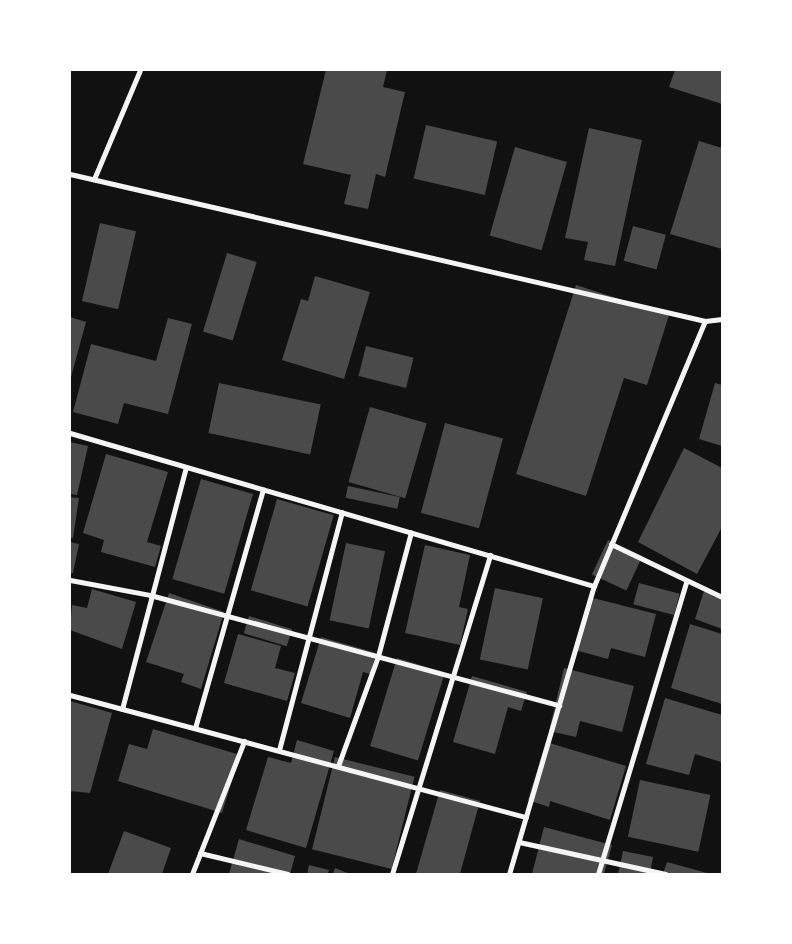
<!DOCTYPE html>
<style>
body{margin:0}
#map{position:relative;width:792px;height:944px;overflow:hidden;background:#111;font-family:"DM Sans",sans-serif}
div>[style]{position:absolute}
[style*='--x']{left:calc(var(--x)*1px);top:calc(var(--y)*1px);width:calc(var(--w)*1px);rotate:calc(var(--a)*1deg)}
.building>*{inset:0;background:#4a4a4a;transform-origin:0 0}
.minor>*{height:5px;margin:-2.5px;padding:0 2.5px;transform-origin:2.5px;border-radius:2.5px;background:#f5f5f5}
span{translate:-50% -50%;white-space:nowrap;text-align:center;line-height:1.15;-webkit-text-stroke:5px #fff;paint-order:stroke}
.frame{position:absolute;inset:0;border:71px solid #fff;pointer-events:none}
</style>
<div id="map">
<div class="building">
<i style="clip-path:polygon(326px 70px,387px 70px,383px 87px,405px 92px,385px 177px,376px 174px,368px 209px,344px 204px,351px 175px,303px 164px)"></i>
<i style="clip-path:polygon(675px 70px,722px 70px,722px 104px,669px 87px)"></i>
<i style="left:426px;top:125px;width:73px;height:55px;rotate:13deg"></i>
<i style="clip-path:polygon(589px 128px,642px 140px,615px 266px,584px 260px,588px 242px,565px 238px)"></i>
<i style="clip-path:polygon(699px 141px,722px 148px,722px 249px,670px 234px)"></i>
<i style="left:515px;top:147px;width:54px;height:92px;rotate:16deg"></i>
<i style="left:100px;top:223px;width:37px;height:80px;rotate:13deg"></i>
<i style="left:633px;top:226px;width:34px;height:36px;rotate:15deg"></i>
<i style="left:227px;top:253px;width:31px;height:82px;rotate:17deg"></i>
<i style="clip-path:polygon(315px 276px,370px 292px,344px 379px,282px 360px,301px 299px,308px 301px)"></i>
<i style="clip-path:polygon(576px 285px,669px 315px,647px 385px,624px 378px,586px 496px,516px 474px)"></i>
<i style="clip-path:polygon(70px 317px,86px 322px,71px 377px,70px 377px)"></i>
<i style="clip-path:polygon(168px 318px,192px 324px,168px 414px,124px 403px,118px 424px,73px 412px,91px 344px,156px 361px)"></i>
<i style="left:366px;top:346px;width:49px;height:31px;rotate:14deg"></i>
<i style="left:219px;top:383px;width:104px;height:51px;rotate:12deg"></i>
<i style="clip-path:polygon(715px 383px,722px 385px,722px 446px,699px 439px)"></i>
<i style="left:370px;top:407px;width:59px;height:78px;rotate:16deg"></i>
<i style="left:445px;top:423px;width:60px;height:93px;rotate:15deg"></i>
<i style="clip-path:polygon(70px 442px,88px 446px,77px 495px,70px 494px)"></i>
<i style="clip-path:polygon(684px 448px,722px 468px,722px 527px,697px 574px,638px 542px)"></i>
<i style="clip-path:polygon(106px 454px,168px 472px,147px 542px,161px 546px,155px 567px,101px 552px,104px 540px,83px 533px)"></i>
<i style="left:201px;top:479px;width:54px;height:104px;rotate:16deg"></i>
<i style="left:348px;top:486px;width:53px;height:12px;rotate:12deg"></i>
<i style="clip-path:polygon(70px 497px,79px 498px,73px 538px,70px 538px)"></i>
<i style="left:277px;top:499px;width:59px;height:95px;rotate:16deg"></i>
<i style="left:608px;top:540px;width:38px;height:38px;rotate:25deg"></i>
<i style="clip-path:polygon(70px 542px,79px 544px,73px 573px,70px 573px)"></i>
<i style="left:346px;top:543px;width:40px;height:79px;rotate:12deg"></i>
<i style="clip-path:polygon(425px 545px,470px 555px,459px 607px,468px 609px,460px 645px,405px 633px)"></i>
<i style="left:639px;top:583px;width:42px;height:22px;rotate:15deg"></i>
<i style="left:495px;top:588px;width:49px;height:73px;rotate:12deg"></i>
<i style="clip-path:polygon(92px 589px,136px 602px,122px 649px,70px 630px,72px 605px,87px 608px)"></i>
<i style="clip-path:polygon(704px 591px,722px 597px,722px 629px,695px 619px)"></i>
<i style="clip-path:polygon(169px 593px,224px 612px,201px 689px,181px 682px,184px 674px,146px 662px)"></i>
<i style="clip-path:polygon(589px 597px,656px 614px,645px 657px,611px 648px,608px 659px,575px 650px)"></i>
<i style="left:249px;top:616px;width:45px;height:18px;rotate:17deg"></i>
<i style="clip-path:polygon(690px 624px,722px 634px,722px 704px,671px 688px)"></i>
<i style="clip-path:polygon(238px 634px,281px 646px,275px 668px,295px 673px,287px 701px,224px 683px)"></i>
<i style="clip-path:polygon(321px 637px,376px 653px,370px 674px,363px 672px,350px 718px,301px 703px)"></i>
<i style="left:397px;top:658px;width:50px;height:92px;rotate:17deg"></i>
<i style="clip-path:polygon(564px 668px,634px 686px,622px 732px,580px 721px,576px 737px,549px 731px)"></i>
<i style="clip-path:polygon(472px 676px,527px 692px,521px 711px,508px 707px,495px 754px,453px 742px)"></i>
<i style="clip-path:polygon(665px 698px,722px 715px,721px 762px,695px 754px,689px 775px,646px 764px)"></i>
<i style="clip-path:polygon(70px 701px,112px 713px,90px 793px,70px 791px)"></i>
<i style="clip-path:polygon(153px 729px,240px 755px,222px 813px,118px 781px,129px 744px,147px 749px)"></i>
<i style="clip-path:polygon(297px 740px,334px 751px,306px 848px,246px 830px,268px 757px,291px 763px)"></i>
<i style="clip-path:polygon(546px 742px,626px 766px,610px 820px,550px 801px,549px 807px,528px 800px)"></i>
<i style="left:335px;top:757px;width:82px;height:95px;rotate:14deg"></i>
<i style="left:640px;top:780px;width:72px;height:58px;rotate:12deg"></i>
<i style="clip-path:polygon(440px 790px,480px 801px,460px 874px,416px 874px)"></i>
<i style="clip-path:polygon(544px 827px,612px 845px,604px 874px,532px 874px)"></i>
<i style="clip-path:polygon(124px 831px,171px 848px,162px 874px,108px 874px)"></i>
<i style="clip-path:polygon(239px 839px,295px 856px,290px 874px,229px 874px)"></i>
<i style="clip-path:polygon(623px 851px,653px 857px,650px 874px,618px 874px)"></i>
<i style="clip-path:polygon(667px 862px,707px 873px,707px 874px,663px 874px)"></i>
<i style="clip-path:polygon(309px 865px,329px 870px,327px 874px,307px 874px)"></i>
<i style="clip-path:polygon(335px 868px,350px 874px,333px 874px)"></i>
</div>
<div class="minor">
<i style="--x:70;--y:174;--w:652;--a:13.03"></i>
<i style="--x:705;--y:321;--w:17;--a:-7"></i>
<i style="--x:94;--y:179;--w:118;--a:-67.1"></i>
<i style="--x:70;--y:433;--w:546;--a:16.28"></i>
<i style="--x:611;--y:544;--w:123;--a:25.5"></i>
<i style="--x:70;--y:580;--w:81;--a:10.6"></i>
<i style="--x:150;--y:595;--w:424;--a:15.1"></i>
<i style="--x:70;--y:695;--w:472;--a:15"></i>
<i style="--x:122;--y:709;--w:250;--a:-75.2"></i>
<i style="--x:195;--y:728;--w:248;--a:-74.1"></i>
<i style="--x:279;--y:750;--w:246;--a:-75.2"></i>
<i style="--x:338;--y:766;--w:117;--a:-70"></i>
<i style="--x:378;--y:656;--w:128;--a:-75.1"></i>
<i style="--x:519;--y:842;--w:150;--a:12.3"></i>
<i style="--x:200;--y:853;--w:90;--a:13.4"></i>
<i style="--x:192;--y:874;--w:143;--a:-68.6"></i>
<i style="--x:392;--y:874;--w:334;--a:-72.9"></i>
<i style="--x:509;--y:874;--w:300;--a:-73.6"></i>
<i style="--x:594;--y:586;--w:287;--a:-67.3"></i>
<i style="--x:598;--y:874;--w:305;--a:-73.2"></i>
</div>
<div class="frame"></div>
</div>
